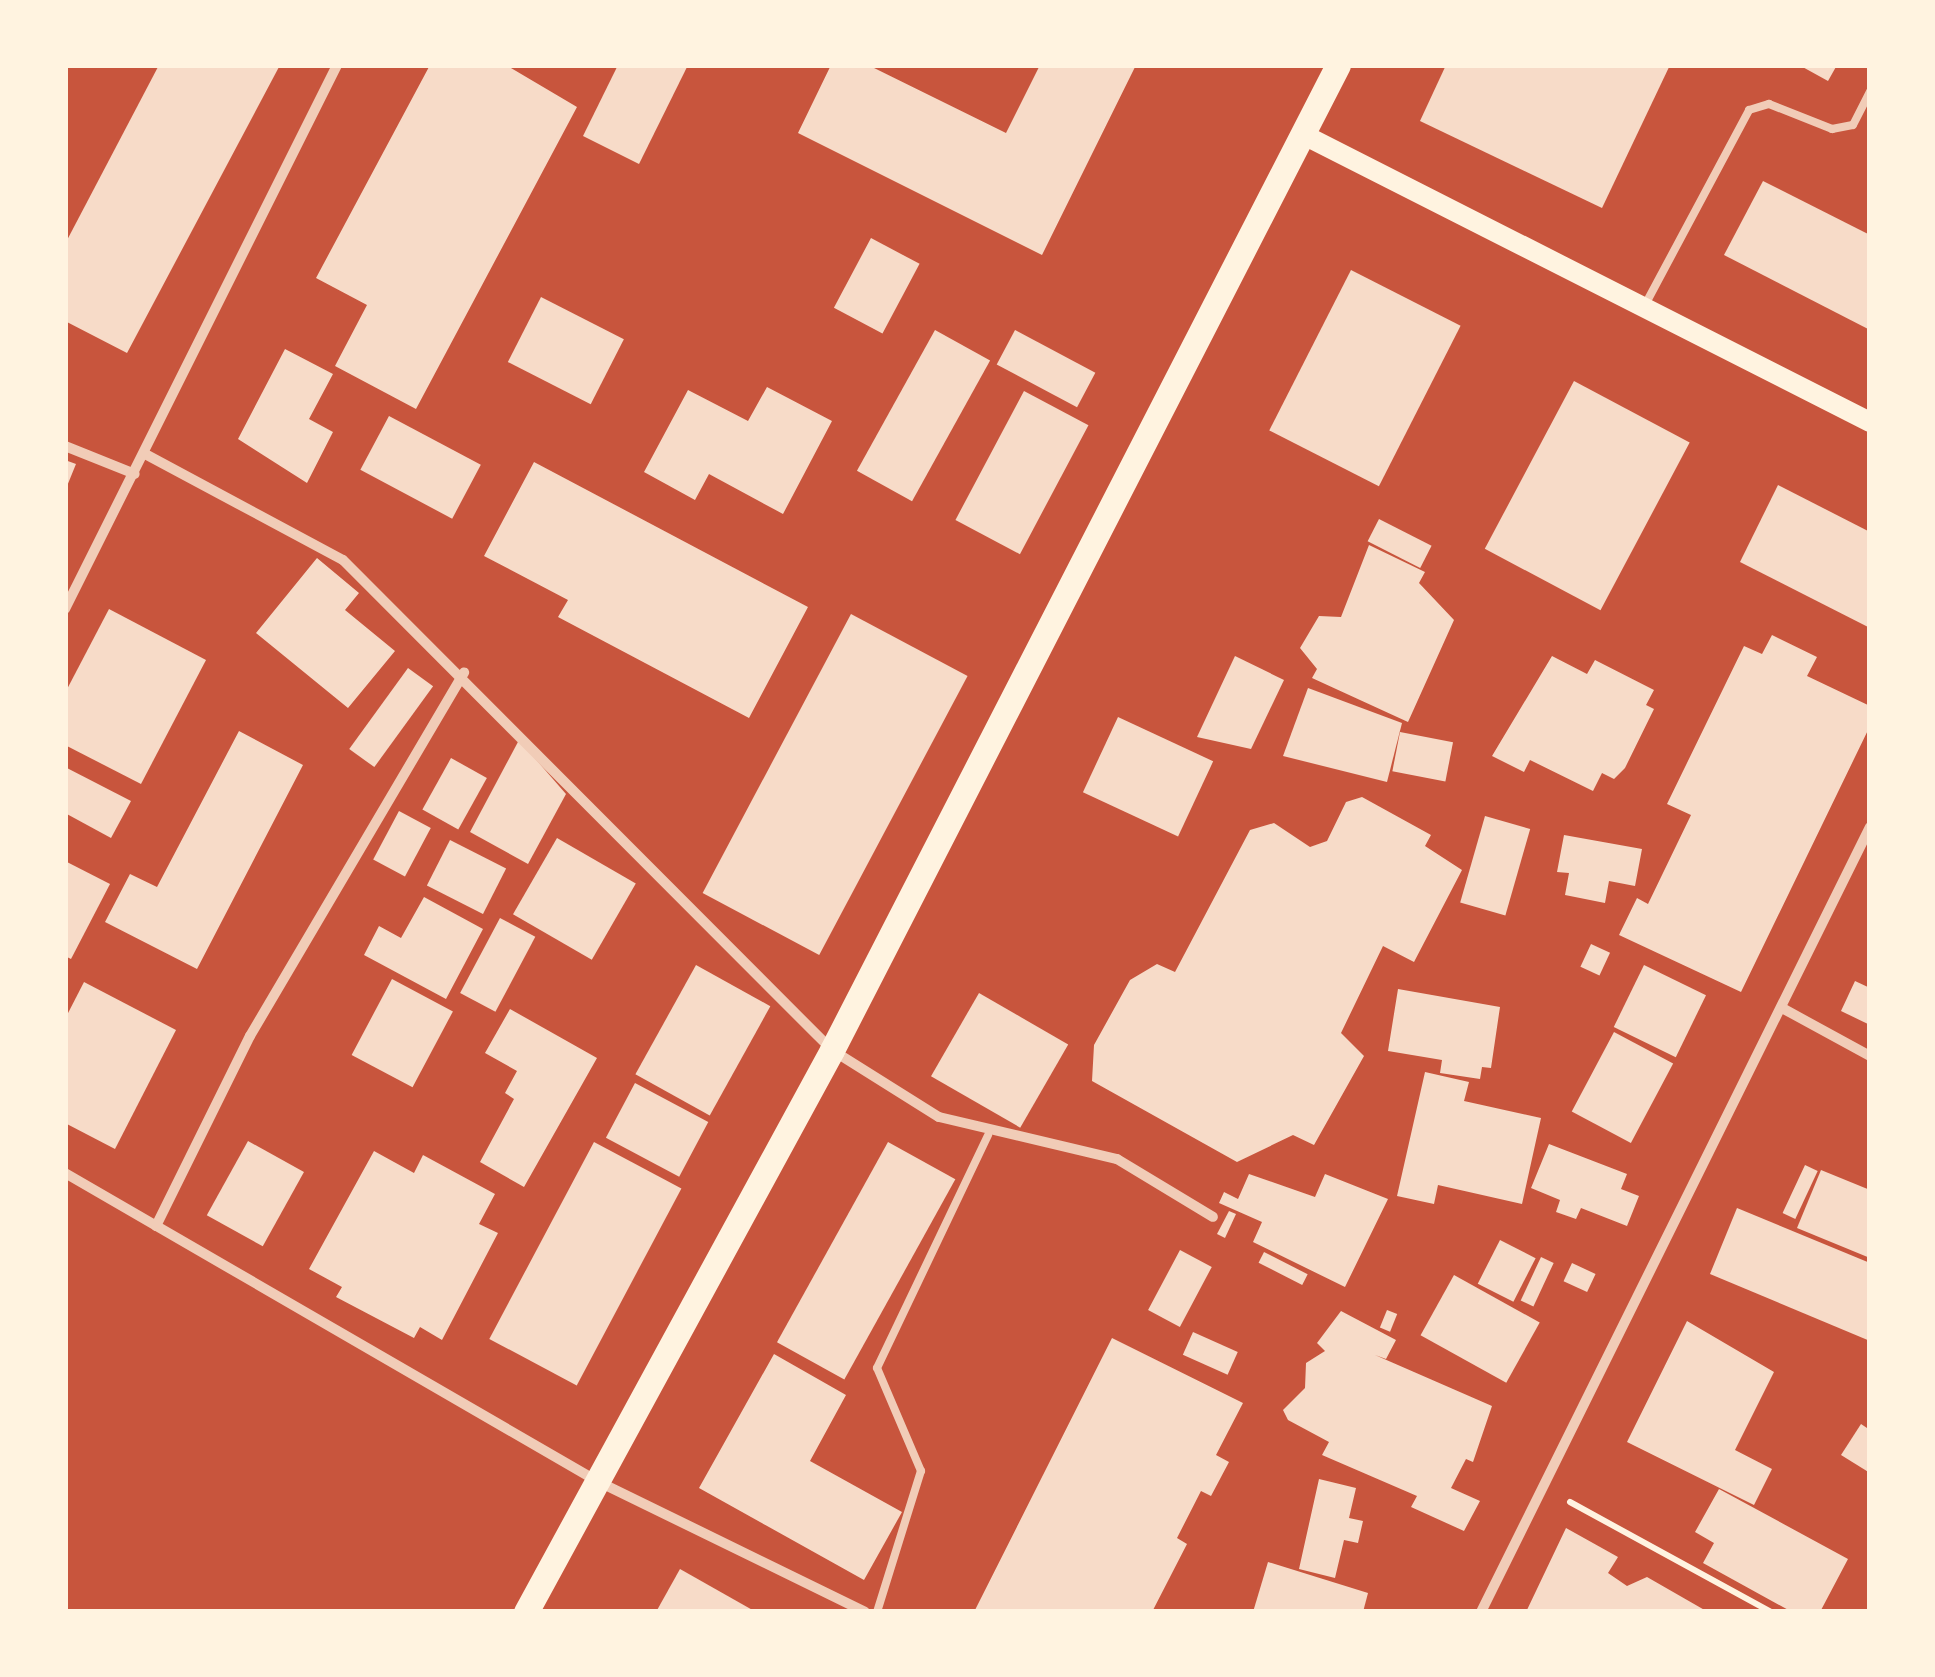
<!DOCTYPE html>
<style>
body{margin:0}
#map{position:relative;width:1935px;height:1677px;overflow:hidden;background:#c8553d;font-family:Signika,sans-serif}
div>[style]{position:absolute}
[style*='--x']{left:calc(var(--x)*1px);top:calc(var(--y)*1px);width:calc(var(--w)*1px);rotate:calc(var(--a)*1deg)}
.building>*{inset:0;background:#f7dbc8;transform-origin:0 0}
.path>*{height:6px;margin:-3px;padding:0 3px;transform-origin:3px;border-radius:3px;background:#fff3e0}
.service>*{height:8px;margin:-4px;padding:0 4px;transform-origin:4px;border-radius:4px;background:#f1ccb7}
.minor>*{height:10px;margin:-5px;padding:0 5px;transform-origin:5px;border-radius:5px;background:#f1ccb7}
.secondary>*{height:20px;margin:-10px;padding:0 10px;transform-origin:10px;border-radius:10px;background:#fff3e0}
.primary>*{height:25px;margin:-12.5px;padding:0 12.5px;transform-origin:12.5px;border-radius:12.5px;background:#fff3e0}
span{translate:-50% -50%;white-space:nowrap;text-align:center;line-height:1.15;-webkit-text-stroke:10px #fff3e0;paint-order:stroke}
.frame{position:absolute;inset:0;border:68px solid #fff3e0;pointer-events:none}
</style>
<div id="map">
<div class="building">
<i style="clip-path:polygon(159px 65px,280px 65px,127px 353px,65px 321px,65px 244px)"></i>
<i style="clip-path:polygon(430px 65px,506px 65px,577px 107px,416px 409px,335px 366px,367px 305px,316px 278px)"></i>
<i style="clip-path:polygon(618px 65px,688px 65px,639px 164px,583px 136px)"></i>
<i style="clip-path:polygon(831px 65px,868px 65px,1006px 133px,1040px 65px,1136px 65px,1042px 255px,798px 133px)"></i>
<i style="clip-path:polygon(1446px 65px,1670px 65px,1602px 208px,1420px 121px)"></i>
<i style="clip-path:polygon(1799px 65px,1837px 65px,1828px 81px)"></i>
<i style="clip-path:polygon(1763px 181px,1870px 235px,1870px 330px,1724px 255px)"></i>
<i style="left:871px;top:238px;width:55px;height:79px;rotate:28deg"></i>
<i style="left:1351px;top:270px;width:123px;height:180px;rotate:27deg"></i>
<i style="left:541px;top:297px;width:93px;height:73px;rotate:27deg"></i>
<i style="left:935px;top:330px;width:63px;height:161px;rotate:29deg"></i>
<i style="left:1015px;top:330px;width:91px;height:39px;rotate:28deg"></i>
<i style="clip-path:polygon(285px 349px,333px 374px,309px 419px,333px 432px,307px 483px,238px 439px)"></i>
<i style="left:1574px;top:381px;width:131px;height:190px;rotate:28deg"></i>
<i style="clip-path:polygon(767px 387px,832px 421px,783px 514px,709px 474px,695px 500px,644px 472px,688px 390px,748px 421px)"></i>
<i style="left:1024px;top:391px;width:73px;height:146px;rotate:28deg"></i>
<i style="left:389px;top:416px;width:104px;height:61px;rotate:28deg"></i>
<i style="clip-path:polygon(65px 460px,76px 464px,65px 491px)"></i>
<i style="clip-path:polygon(534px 462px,808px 607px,749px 718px,558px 617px,568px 600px,484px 556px)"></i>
<i style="clip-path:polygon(1778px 485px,1870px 532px,1870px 628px,1740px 562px)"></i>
<i style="left:1379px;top:519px;width:59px;height:25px;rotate:27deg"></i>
<i style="clip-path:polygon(1369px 545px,1425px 572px,1419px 583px,1454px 620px,1408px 722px,1312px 678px,1317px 669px,1300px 648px,1319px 616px,1341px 617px)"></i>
<i style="clip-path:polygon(317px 558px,359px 593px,345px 610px,395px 651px,348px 708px,256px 633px)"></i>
<i style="clip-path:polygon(109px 609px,206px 660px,141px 784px,65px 745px,65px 693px)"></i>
<i style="left:851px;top:614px;width:132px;height:316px;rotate:28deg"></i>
<i style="clip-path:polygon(1772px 635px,1817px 657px,1807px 676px,1870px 706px,1870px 726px,1741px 992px,1619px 935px,1637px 898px,1648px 904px,1691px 815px,1667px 804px,1744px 646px,1762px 654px)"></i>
<i style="clip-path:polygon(1235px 656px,1284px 680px,1251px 749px,1197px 737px)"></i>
<i style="clip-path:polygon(1552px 656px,1587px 674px,1595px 660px,1654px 690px,1646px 705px,1654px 709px,1625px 768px,1614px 779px,1602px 773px,1593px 791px,1530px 760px,1524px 772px,1492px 756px)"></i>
<i style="left:408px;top:668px;width:31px;height:100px;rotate:36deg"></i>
<i style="clip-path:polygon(1308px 688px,1402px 723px,1387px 782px,1283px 756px)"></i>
<i style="left:1118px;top:717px;width:105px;height:83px;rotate:25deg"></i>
<i style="clip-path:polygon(239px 731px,303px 765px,197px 969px,105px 922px,130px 874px,157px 887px)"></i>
<i style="left:1400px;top:732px;width:54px;height:40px;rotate:11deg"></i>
<i style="clip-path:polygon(519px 740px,566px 794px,528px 864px,470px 832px)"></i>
<i style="left:451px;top:758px;width:41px;height:59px;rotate:29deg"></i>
<i style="clip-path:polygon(65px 767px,131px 801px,111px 838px,65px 813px)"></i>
<i style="clip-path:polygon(1362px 797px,1431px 835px,1425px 846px,1462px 870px,1414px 962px,1383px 946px,1341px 1033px,1364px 1056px,1314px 1145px,1293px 1135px,1237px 1162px,1092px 1081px,1094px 1045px,1130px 980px,1157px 964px,1175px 972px,1250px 830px,1274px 823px,1310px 847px,1327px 841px,1346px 802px)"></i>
<i style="left:399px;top:811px;width:36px;height:55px;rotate:28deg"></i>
<i style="left:1485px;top:816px;width:47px;height:90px;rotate:16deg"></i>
<i style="clip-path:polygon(1564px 835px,1642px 849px,1635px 886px,1609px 881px,1605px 903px,1565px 895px,1569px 873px,1557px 872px)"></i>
<i style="left:557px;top:838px;width:91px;height:88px;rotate:30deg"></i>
<i style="left:450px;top:840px;width:63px;height:51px;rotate:27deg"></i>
<i style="clip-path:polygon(65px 861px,110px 884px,71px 959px,65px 956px)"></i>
<i style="clip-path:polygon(424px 897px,483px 929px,446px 999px,364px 955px,379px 926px,401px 938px)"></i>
<i style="left:500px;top:918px;width:40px;height:85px;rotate:28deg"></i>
<i style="left:1591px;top:944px;width:21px;height:25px;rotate:25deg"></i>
<i style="left:696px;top:965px;width:85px;height:125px;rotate:29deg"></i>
<i style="left:1644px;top:965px;width:69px;height:69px;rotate:26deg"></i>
<i style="left:392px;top:979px;width:69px;height:86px;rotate:28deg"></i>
<i style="clip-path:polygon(1855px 981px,1870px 988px,1870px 1025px,1841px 1011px)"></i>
<i style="clip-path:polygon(84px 982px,176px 1030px,115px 1149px,65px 1123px,65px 1019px)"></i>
<i style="clip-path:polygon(1398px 989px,1500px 1007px,1491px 1068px,1482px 1067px,1480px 1079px,1440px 1073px,1442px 1060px,1388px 1051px)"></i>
<i style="left:979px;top:993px;width:103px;height:96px;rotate:30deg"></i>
<i style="clip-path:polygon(510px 1009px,597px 1058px,524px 1187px,480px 1162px,514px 1099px,505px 1093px,517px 1071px,485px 1053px)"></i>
<i style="left:1614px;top:1032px;width:67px;height:90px;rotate:28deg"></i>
<i style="clip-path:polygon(1425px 1072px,1469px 1082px,1464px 1101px,1541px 1118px,1522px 1204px,1438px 1185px,1434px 1204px,1397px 1196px)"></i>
<i style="left:635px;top:1083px;width:83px;height:62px;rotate:28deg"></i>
<i style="left:248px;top:1141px;width:64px;height:85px;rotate:29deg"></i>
<i style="left:594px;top:1142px;width:99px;height:223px;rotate:28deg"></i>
<i style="left:888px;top:1142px;width:77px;height:229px;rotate:29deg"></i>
<i style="clip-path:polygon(1549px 1144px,1627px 1174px,1621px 1189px,1639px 1196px,1627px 1226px,1581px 1208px,1576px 1219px,1556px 1212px,1560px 1200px,1531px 1188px)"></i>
<i style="clip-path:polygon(374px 1151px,414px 1173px,423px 1155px,495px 1194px,479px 1224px,498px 1233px,442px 1340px,420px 1327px,414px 1338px,336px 1297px,342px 1287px,309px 1269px)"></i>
<i style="left:1805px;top:1165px;width:14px;height:53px;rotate:25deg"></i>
<i style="clip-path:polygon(1821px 1170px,1870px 1190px,1870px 1258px,1797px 1228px)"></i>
<i style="clip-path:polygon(1249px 1174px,1315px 1197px,1325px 1174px,1388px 1199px,1345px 1287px,1253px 1242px,1262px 1222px,1219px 1203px,1224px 1192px,1238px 1199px)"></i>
<i style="clip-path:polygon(1737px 1208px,1870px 1263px,1870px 1341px,1710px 1274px)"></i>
<i style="clip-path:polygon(1229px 1211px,1236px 1214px,1225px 1238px,1217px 1234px)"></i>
<i style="left:1500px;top:1240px;width:40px;height:49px;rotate:27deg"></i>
<i style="left:1180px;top:1250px;width:36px;height:68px;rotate:28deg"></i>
<i style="left:1264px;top:1252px;width:49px;height:12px;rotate:27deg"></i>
<i style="left:1541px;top:1257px;width:14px;height:48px;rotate:25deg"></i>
<i style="left:1572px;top:1263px;width:26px;height:20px;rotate:25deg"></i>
<i style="left:1454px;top:1275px;width:98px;height:69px;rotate:29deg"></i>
<i style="left:1387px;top:1310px;width:11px;height:19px;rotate:22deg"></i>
<i style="clip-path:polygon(1341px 1311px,1396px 1340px,1386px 1359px,1375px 1355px,1492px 1406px,1473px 1462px,1466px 1459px,1451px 1488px,1480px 1501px,1464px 1531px,1411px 1507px,1417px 1496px,1322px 1455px,1329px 1442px,1288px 1420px,1283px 1410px,1305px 1388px,1306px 1363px,1325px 1351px,1317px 1343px)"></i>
<i style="clip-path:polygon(1687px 1321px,1774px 1372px,1735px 1450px,1772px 1469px,1754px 1505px,1627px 1442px)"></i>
<i style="left:1193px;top:1332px;width:49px;height:25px;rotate:24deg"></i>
<i style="clip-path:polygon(1112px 1338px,1243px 1403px,1216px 1455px,1229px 1462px,1211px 1496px,1201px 1491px,1177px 1538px,1187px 1544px,1152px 1612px,974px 1612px)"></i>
<i style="clip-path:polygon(774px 1354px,846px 1395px,810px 1461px,902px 1512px,864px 1580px,699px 1488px)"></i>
<i style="clip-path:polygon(1861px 1424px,1870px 1430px,1870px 1473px,1841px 1455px)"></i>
<i style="clip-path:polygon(1319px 1479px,1356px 1488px,1349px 1518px,1363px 1521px,1358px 1543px,1344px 1540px,1335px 1578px,1299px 1569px)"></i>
<i style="clip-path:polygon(1719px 1489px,1848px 1559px,1820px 1612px,1792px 1612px,1703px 1563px,1714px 1543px,1695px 1532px)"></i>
<i style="clip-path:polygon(1566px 1528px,1618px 1557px,1608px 1573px,1627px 1586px,1647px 1577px,1708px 1612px,1526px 1612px)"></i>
<i style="clip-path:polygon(1268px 1562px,1368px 1593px,1363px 1612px,1253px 1612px)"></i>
<i style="clip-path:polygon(680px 1569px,756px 1612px,656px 1612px)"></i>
</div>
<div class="path">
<i style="--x:1570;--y:1502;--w:229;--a:28.7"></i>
</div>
<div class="service">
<i style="--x:1645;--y:305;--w:221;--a:-61.9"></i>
<i style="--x:1749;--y:110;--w:21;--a:-17"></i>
<i style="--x:1769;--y:104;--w:68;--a:21.6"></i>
<i style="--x:1832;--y:129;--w:21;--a:-11"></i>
<i style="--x:1853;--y:125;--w:38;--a:-63"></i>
<i style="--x:877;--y:1612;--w:148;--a:-72.7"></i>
<i style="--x:921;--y:1471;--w:112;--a:-113.1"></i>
<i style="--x:877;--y:1368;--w:258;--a:-64.5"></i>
</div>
<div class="minor">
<i style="--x:65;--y:446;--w:75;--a:21.8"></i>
<i style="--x:147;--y:455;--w:222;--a:28.2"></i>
<i style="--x:343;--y:560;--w:692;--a:45.06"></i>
<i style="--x:832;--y:1050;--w:126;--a:32.1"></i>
<i style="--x:939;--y:1117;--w:183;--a:13.3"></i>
<i style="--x:1117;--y:1159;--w:112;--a:31.1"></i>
<i style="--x:65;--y:609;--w:608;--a:-63.43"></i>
<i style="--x:1782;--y:1008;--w:100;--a:28.6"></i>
<i style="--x:65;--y:1173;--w:615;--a:30.07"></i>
<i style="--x:597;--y:1481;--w:298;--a:26"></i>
<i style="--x:156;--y:1226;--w:212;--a:-63.7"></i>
<i style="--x:250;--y:1036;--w:422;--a:-59.5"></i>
<i style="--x:1481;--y:1612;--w:876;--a:-63.64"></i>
</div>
<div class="secondary">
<i style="--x:1302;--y:134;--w:637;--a:26.89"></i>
</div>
<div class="primary">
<i style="--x:526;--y:1612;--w:640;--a:-61.43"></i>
<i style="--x:832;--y:1050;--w:1107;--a:-62.81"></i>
</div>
<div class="frame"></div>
</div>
